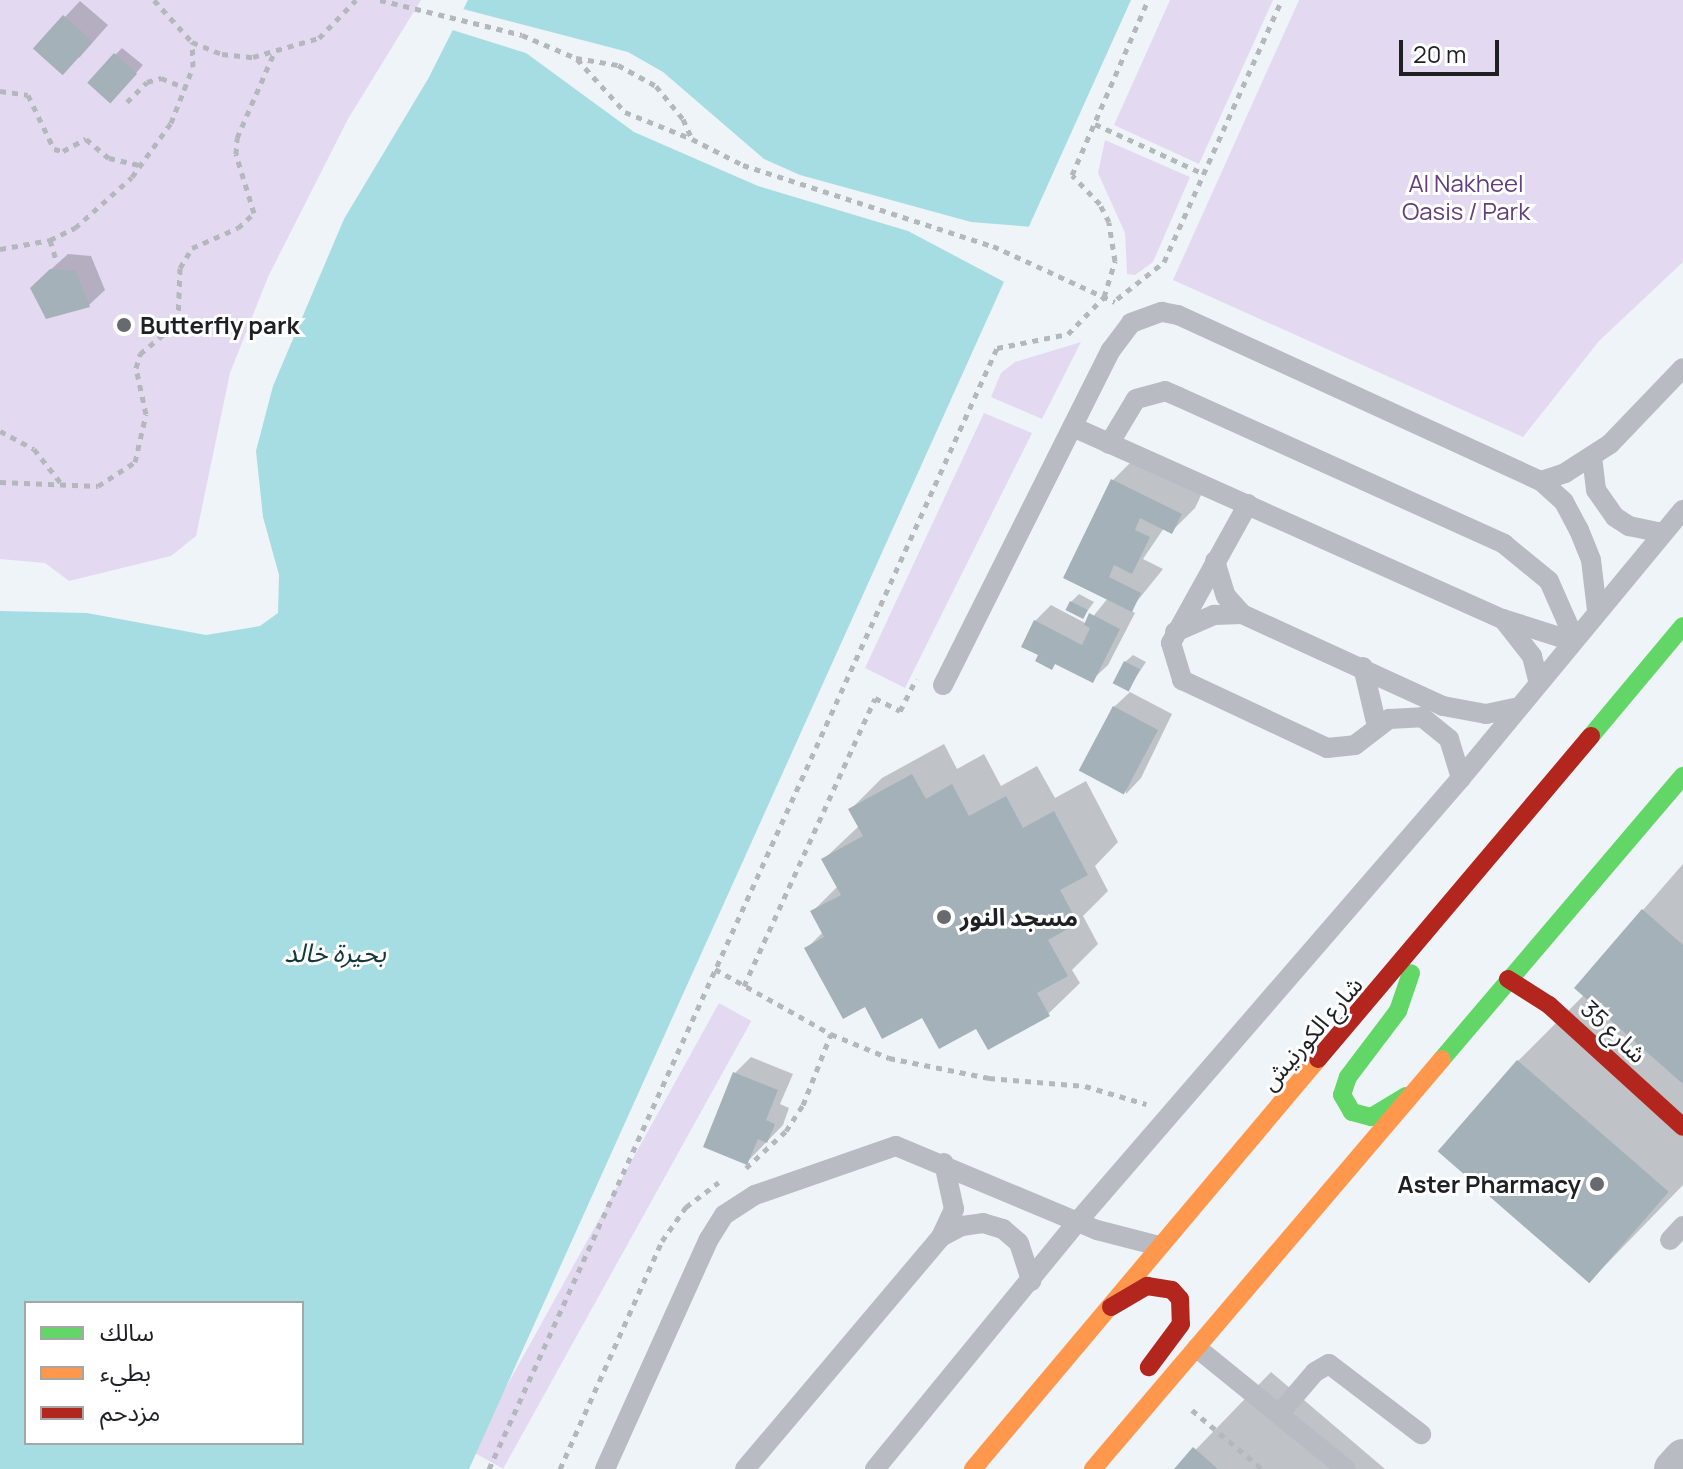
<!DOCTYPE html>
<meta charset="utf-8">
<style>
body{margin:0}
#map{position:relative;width:1683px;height:1469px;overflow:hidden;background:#eff4f9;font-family:Manrope,"Noto Sans Arabic",sans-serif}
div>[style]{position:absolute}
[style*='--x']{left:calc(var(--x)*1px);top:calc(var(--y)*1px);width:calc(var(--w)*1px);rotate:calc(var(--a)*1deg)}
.green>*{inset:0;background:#e3daf1;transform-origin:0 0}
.water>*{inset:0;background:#a6dde2}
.pier>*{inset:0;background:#eff4f9}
.shadow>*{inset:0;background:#0003}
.building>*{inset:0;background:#a4b1b9;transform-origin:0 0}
.path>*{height:5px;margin-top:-2.5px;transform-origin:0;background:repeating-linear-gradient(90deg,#b4b8bd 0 6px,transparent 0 12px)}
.lane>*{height:20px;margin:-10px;padding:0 10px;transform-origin:10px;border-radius:10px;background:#b9bbc3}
.street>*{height:38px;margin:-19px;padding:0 19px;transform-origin:19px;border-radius:19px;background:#b9bbc3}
.fast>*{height:18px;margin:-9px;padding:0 9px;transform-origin:9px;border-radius:9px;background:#63d668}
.slow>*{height:18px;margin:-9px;padding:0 9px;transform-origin:9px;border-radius:9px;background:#ff974d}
.jam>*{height:18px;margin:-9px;padding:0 9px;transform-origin:9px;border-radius:9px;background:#b3261e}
.dots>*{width:22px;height:22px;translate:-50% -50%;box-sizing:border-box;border:4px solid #fff;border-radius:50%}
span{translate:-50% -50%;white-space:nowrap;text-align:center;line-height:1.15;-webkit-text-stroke:6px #fff;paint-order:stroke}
.park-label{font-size:24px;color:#623e7c}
.poi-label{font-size:24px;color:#1e2024;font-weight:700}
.left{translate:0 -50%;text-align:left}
.right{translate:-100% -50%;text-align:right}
.street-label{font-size:24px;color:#1e2024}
.water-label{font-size:26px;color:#13383b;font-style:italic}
.legend{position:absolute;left:24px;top:1301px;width:280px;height:144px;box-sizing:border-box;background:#fff;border:2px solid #a5a6a7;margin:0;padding:10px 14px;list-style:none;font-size:24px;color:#1e2024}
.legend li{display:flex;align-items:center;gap:16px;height:40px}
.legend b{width:40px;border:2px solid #a5a6a7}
.scale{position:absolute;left:1399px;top:40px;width:100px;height:36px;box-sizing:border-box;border:4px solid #1e2024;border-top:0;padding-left:10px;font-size:24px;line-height:28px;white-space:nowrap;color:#1e2024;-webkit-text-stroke:6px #fff;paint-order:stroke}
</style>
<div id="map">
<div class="green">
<i style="clip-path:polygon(0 0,421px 0,348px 119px,268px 277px,230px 373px,196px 536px,171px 556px,69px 581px,45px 563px,0 559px)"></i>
<i style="clip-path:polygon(1170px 0,1273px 0,1199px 164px,1114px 125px)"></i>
<i style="clip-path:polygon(1299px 0,1683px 0,1683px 262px,1599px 341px,1523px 437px,1173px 280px)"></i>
<i style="clip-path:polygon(1105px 140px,1190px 177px,1153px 262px,1135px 275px,1127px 274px,1125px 233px,1098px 173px)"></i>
<i style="clip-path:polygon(1081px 342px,1042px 419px,991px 397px,1001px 373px,1015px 362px)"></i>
<i style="clip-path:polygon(984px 413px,1032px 433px,905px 688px,865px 668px)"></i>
<i style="left:719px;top:1003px;width:37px;height:512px;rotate:29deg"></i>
</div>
<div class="water">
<i style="clip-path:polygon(evenodd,468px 0,1131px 0,469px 1469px,0 1469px,0 611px,87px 613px,206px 635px,260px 626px,278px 613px,279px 575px,263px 517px,256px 451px,273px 386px,344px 219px,428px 79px,468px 0,26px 1303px,302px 1303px,302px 1443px,26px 1443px,26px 1303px)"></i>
</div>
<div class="pier">
<i style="clip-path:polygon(459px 8px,628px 52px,663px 72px,764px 159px,800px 175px,971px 222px,1033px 227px,1010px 285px,908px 231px,758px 186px,634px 132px,526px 53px,446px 28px)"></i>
</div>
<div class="shadow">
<i style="clip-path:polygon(80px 1px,108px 25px,79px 58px,65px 17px)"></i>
<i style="clip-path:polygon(122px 48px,143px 65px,118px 94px,115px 55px)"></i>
<i style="clip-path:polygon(68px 254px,91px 256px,105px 290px,89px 305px,48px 272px)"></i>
<i style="clip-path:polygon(1137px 456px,1204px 489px,1195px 508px,1171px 532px,1164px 528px,1143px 559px,1163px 569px,1130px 610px,1135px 613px,1108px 665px,1092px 680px,1040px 654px,1035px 621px,1051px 605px,1087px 624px,1108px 598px,1113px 480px)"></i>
<i style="clip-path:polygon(1079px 594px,1094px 602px,1083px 617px,1071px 602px)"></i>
<i style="clip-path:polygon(1133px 655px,1146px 662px,1128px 689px,1125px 662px)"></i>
<i style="clip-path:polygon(1130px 692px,1172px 714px,1141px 778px,1126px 794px,1114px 707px)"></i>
<i style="clip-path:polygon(944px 744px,957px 769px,984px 754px,1001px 786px,1037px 766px,1055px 798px,1086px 781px,1118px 842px,1095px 866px,1108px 891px,1083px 916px,1098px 944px,1072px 970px,1080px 983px,1048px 1014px,977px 1026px,866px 1004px,807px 948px,823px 932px,812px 912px,838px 886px,824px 859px,859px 826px,851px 809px,882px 778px)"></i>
<i style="clip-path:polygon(1683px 864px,1683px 1185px,1590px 1281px,1518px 1061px,1584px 995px,1643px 910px)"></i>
<i style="clip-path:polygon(751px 1057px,793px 1074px,780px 1104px,789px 1108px,783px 1125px,747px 1162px,735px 1073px)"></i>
<i style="clip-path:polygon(1271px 1372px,1385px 1469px,1177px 1469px)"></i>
</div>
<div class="building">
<i style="left:63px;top:15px;width:40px;height:45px;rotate:42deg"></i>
<i style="left:114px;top:53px;width:31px;height:40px;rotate:42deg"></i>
<i style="clip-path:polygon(50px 269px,76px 271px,90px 307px,46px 319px,30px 288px)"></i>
<i style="clip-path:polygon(1111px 479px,1182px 514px,1172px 534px,1140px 518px,1135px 530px,1150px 537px,1132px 574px,1114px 565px,1109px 577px,1141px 593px,1132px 612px,1063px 578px)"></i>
<i style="left:1070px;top:601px;width:20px;height:10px;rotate:27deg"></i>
<i style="clip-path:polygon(1089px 613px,1120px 629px,1093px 683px,1055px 664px,1052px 670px,1035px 661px,1038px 655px,1021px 647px,1034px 620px,1082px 645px,1090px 628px,1084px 625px)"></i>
<i style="left:1124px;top:661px;width:18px;height:25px;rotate:27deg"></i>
<i style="left:1113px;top:706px;width:51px;height:73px;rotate:28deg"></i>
<i style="clip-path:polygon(912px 774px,926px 799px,952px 784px,969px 816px,1006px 796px,1023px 828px,1054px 811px,1088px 875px,1060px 890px,1078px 923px,1048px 940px,1068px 976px,1037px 993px,1050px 1016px,988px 1050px,976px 1029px,939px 1049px,922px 1018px,882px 1039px,865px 1007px,843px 1019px,804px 948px,824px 937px,810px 911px,841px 895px,821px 859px,863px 836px,848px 809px)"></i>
<i style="clip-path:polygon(1642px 909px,1683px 945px,1683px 1084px,1574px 988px)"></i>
<i style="left:1517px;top:1060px;width:201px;height:121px;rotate:41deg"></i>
<i style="clip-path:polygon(733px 1072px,778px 1090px,766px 1120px,775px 1124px,767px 1143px,758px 1139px,747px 1165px,703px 1147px)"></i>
<i style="clip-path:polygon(1193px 1447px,1218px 1469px,1174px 1469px)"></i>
</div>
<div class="path">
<i style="--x:154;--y:0;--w:57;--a:47.9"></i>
<i style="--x:192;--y:42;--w:32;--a:22"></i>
<i style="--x:222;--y:54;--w:31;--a:6"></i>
<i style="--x:253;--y:57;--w:69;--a:-16.1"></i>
<i style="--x:319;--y:38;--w:53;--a:-45.8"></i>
<i style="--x:380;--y:0;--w:146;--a:13.8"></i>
<i style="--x:522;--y:35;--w:59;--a:23.1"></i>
<i style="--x:576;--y:58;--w:43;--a:9.5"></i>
<i style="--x:618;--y:65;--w:43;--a:28.9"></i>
<i style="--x:656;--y:86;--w:43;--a:50.7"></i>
<i style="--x:683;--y:119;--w:22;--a:66"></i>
<i style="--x:692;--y:139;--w:57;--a:27"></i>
<i style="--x:743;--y:165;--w:263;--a:18"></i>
<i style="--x:993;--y:246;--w:134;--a:24.7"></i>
<i style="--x:577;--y:59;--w:72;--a:47.8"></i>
<i style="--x:625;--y:112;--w:72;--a:21.9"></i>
<i style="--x:0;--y:91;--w:28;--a:8"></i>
<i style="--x:28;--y:95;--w:60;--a:64.3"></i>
<i style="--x:54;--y:149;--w:9;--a:13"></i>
<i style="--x:63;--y:151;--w:26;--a:-28"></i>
<i style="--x:86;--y:139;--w:30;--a:40"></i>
<i style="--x:109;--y:158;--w:32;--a:13"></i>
<i style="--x:127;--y:102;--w:28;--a:-45"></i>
<i style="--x:147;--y:82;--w:15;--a:-16"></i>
<i style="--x:161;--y:78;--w:27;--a:22"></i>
<i style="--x:1095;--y:124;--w:120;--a:24.6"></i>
<i style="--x:50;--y:240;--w:21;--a:73"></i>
<i style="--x:0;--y:249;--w:51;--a:-10.2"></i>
<i style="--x:50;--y:240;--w:28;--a:-26"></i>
<i style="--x:75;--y:228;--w:76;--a:-41.8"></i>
<i style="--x:132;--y:177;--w:67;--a:-54.2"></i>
<i style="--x:171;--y:123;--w:60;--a:-68.6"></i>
<i style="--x:193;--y:67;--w:25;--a:-92"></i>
<i style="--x:1117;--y:299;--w:60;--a:-38.2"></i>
<i style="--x:1164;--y:262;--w:287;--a:-65.8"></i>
<i style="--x:0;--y:431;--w:38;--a:28"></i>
<i style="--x:34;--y:449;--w:48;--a:51.7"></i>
<i style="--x:0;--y:482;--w:98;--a:2.3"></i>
<i style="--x:98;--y:486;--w:44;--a:-33"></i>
<i style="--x:135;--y:462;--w:49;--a:-77.1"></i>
<i style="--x:146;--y:414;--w:47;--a:-102.3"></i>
<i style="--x:136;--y:368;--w:15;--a:-74"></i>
<i style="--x:140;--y:354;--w:50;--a:-40.1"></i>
<i style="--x:178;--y:322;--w:54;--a:-87.9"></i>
<i style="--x:180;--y:268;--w:23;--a:-59"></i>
<i style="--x:192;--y:248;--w:50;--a:-23.5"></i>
<i style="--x:238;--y:228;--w:22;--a:-43"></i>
<i style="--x:254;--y:213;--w:62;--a:-107"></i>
<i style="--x:236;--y:154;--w:16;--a:-86"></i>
<i style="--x:237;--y:138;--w:93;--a:-66.5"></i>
<i style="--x:715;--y:969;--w:133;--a:29.3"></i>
<i style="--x:831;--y:1034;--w:63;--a:22.5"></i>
<i style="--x:889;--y:1058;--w:102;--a:11.3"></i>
<i style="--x:989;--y:1078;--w:96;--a:4.8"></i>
<i style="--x:1085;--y:1086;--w:64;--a:16.4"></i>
<i style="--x:744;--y:986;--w:316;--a:-65.5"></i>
<i style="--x:875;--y:698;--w:28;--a:27"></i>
<i style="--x:900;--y:711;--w:36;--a:-63"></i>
<i style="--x:746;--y:1168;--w:54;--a:-42.8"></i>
<i style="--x:786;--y:1131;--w:31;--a:-57"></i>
<i style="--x:803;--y:1105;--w:76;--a:-68.5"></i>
<i style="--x:1192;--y:1410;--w:92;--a:40.1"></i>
<i style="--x:489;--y:1469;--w:1231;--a:-65.62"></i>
<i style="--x:997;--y:348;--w:72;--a:-11.2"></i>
<i style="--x:1068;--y:334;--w:52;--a:-45.8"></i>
<i style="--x:1104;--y:297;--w:38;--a:-73"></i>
<i style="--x:1115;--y:261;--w:39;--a:-99"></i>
<i style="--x:1109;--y:222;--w:20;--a:-117"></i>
<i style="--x:1100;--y:204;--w:40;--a:-134"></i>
<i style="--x:1072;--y:175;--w:191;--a:-66.5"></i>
<i style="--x:560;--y:1469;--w:250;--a:-65.9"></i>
<i style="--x:662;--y:1241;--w:42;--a:-54.8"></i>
<i style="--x:686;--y:1207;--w:41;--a:-37.1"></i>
</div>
<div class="lane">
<i style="--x:1073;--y:427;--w:471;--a:24.1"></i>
<i style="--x:1503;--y:619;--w:72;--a:17.7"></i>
<i style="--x:1109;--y:444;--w:52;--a:-59"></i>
<i style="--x:1136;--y:399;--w:30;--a:-15"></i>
<i style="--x:1165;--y:391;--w:15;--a:23"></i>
<i style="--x:1179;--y:397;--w:357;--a:24.3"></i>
<i style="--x:1504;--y:544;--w:58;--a:39.4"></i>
<i style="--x:1549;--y:581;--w:62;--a:66.3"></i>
<i style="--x:1592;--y:457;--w:33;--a:83"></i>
<i style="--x:1596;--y:490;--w:33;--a:55"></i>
<i style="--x:1615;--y:517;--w:17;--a:33"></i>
<i style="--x:1629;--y:526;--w:34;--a:12"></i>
<i style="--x:1541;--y:481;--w:25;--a:-18"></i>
<i style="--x:1565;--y:473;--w:54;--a:-32.8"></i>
<i style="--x:1610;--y:444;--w:105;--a:-46.2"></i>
<i style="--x:1248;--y:504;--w:159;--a:119"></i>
<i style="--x:1171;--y:643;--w:39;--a:73"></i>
<i style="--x:1182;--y:680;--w:160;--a:25.1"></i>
<i style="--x:1327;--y:748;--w:28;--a:-6"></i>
<i style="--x:1355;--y:745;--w:43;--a:-37.4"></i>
<i style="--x:1389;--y:719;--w:33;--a:-3"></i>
<i style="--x:1422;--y:717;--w:35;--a:39"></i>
<i style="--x:1449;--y:739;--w:41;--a:72.9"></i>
<i style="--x:1215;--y:561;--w:37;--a:73"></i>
<i style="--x:1226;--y:596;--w:24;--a:48"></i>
<i style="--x:1242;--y:614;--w:221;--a:24.6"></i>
<i style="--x:1443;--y:706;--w:44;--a:10.5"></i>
<i style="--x:1486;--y:714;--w:30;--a:-12"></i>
<i style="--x:1503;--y:619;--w:47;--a:51.9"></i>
<i style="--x:1532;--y:656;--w:25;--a:76"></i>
<i style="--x:1175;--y:632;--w:43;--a:-23.6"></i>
<i style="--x:1214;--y:615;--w:28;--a:-2"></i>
<i style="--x:1363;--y:667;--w:61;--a:76.7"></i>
<i style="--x:943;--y:685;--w:375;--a:-63.4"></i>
<i style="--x:1111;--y:350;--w:34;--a:-53"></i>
<i style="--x:1131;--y:323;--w:33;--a:-20"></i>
<i style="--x:1162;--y:312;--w:16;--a:11"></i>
<i style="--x:1178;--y:315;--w:399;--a:24.6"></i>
<i style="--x:1541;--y:481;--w:31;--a:42"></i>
<i style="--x:1564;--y:502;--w:32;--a:62"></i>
<i style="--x:1579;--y:530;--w:32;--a:68"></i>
<i style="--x:1591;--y:560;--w:50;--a:83.2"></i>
<i style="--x:941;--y:1237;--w:24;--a:-28"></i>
<i style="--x:962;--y:1226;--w:21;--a:-8"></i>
<i style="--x:983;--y:1223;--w:21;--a:17"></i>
<i style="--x:1003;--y:1229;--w:21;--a:41"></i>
<i style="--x:1019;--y:1243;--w:40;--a:72"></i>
<i style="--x:1670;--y:1240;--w:19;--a:-47"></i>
<i style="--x:1197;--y:1348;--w:192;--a:39.1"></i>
<i style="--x:1279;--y:1414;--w:55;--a:-49.4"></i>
<i style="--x:1315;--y:1372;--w:16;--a:-30"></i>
<i style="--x:1329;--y:1364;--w:116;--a:37.3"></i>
<i style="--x:605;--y:1469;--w:252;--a:-65.7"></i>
<i style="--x:709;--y:1239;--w:28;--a:-58"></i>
<i style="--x:724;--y:1215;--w:37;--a:-33"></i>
<i style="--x:755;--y:1195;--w:149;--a:-19.2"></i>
<i style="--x:896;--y:1146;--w:218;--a:22.7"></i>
<i style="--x:1097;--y:1230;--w:64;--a:14.5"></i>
<i style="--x:745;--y:1469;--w:304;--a:-49.8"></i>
<i style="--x:941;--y:1237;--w:31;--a:-65"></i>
<i style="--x:954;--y:1209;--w:47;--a:-102.3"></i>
<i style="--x:875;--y:1469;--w:320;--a:-50.7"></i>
<i style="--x:1078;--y:1221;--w:586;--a:-49.15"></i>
<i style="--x:1461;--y:778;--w:348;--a:-50.4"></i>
</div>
<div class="street">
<i style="--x:1673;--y:1469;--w:15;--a:-48"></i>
</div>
<div class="fast">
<i style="--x:1591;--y:736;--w:143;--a:-50.1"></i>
<i style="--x:1442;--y:1059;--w:372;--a:-49.6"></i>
<i style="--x:1406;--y:1096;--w:41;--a:149"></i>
<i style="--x:1371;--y:1117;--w:20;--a:-165"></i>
<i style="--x:1352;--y:1112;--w:20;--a:-120"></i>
<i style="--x:1342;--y:1095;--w:19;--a:-72"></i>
<i style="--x:1348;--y:1077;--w:83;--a:-52.9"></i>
<i style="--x:1398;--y:1011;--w:40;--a:-71.1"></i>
</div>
<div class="slow">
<i style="--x:973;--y:1469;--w:536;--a:-49.92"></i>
<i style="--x:1093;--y:1469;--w:538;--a:-49.59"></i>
</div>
<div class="jam">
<i style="--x:1508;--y:979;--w:49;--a:32.4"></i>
<i style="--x:1549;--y:1005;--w:181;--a:42.3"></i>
<i style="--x:1318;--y:1059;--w:423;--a:-49.8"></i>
<i style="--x:1111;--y:1307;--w:42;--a:-30.3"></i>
<i style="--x:1147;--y:1286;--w:25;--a:9"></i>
<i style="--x:1172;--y:1290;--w:12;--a:48"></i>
<i style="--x:1180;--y:1299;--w:25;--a:88"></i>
<i style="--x:1181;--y:1324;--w:54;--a:126.7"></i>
</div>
<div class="dots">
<i style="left:124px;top:325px;background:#676a6f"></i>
<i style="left:944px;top:917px;background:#676a6f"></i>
<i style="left:1597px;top:1184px;background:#676a6f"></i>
</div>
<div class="park-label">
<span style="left:1466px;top:197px">Al Nakheel<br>Oasis / Park</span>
</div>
<div class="poi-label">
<span class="left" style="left:140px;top:325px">Butterfly park</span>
<span class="left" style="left:960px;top:917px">مسجد النور</span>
<span class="right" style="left:1581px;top:1184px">Aster Pharmacy</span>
</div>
<div class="street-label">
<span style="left:1614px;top:1031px;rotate:43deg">شارع 35</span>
<span style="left:1311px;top:1033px;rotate:-49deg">شارع الكورنيش</span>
</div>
<div class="water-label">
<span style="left:335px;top:953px">بحيرة خالد</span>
</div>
<ul class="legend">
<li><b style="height:10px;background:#63d668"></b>سالك</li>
<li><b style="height:10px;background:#ff974d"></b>بطيء</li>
<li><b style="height:10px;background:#b3261e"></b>مزدحم</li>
</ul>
<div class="scale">20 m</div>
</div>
